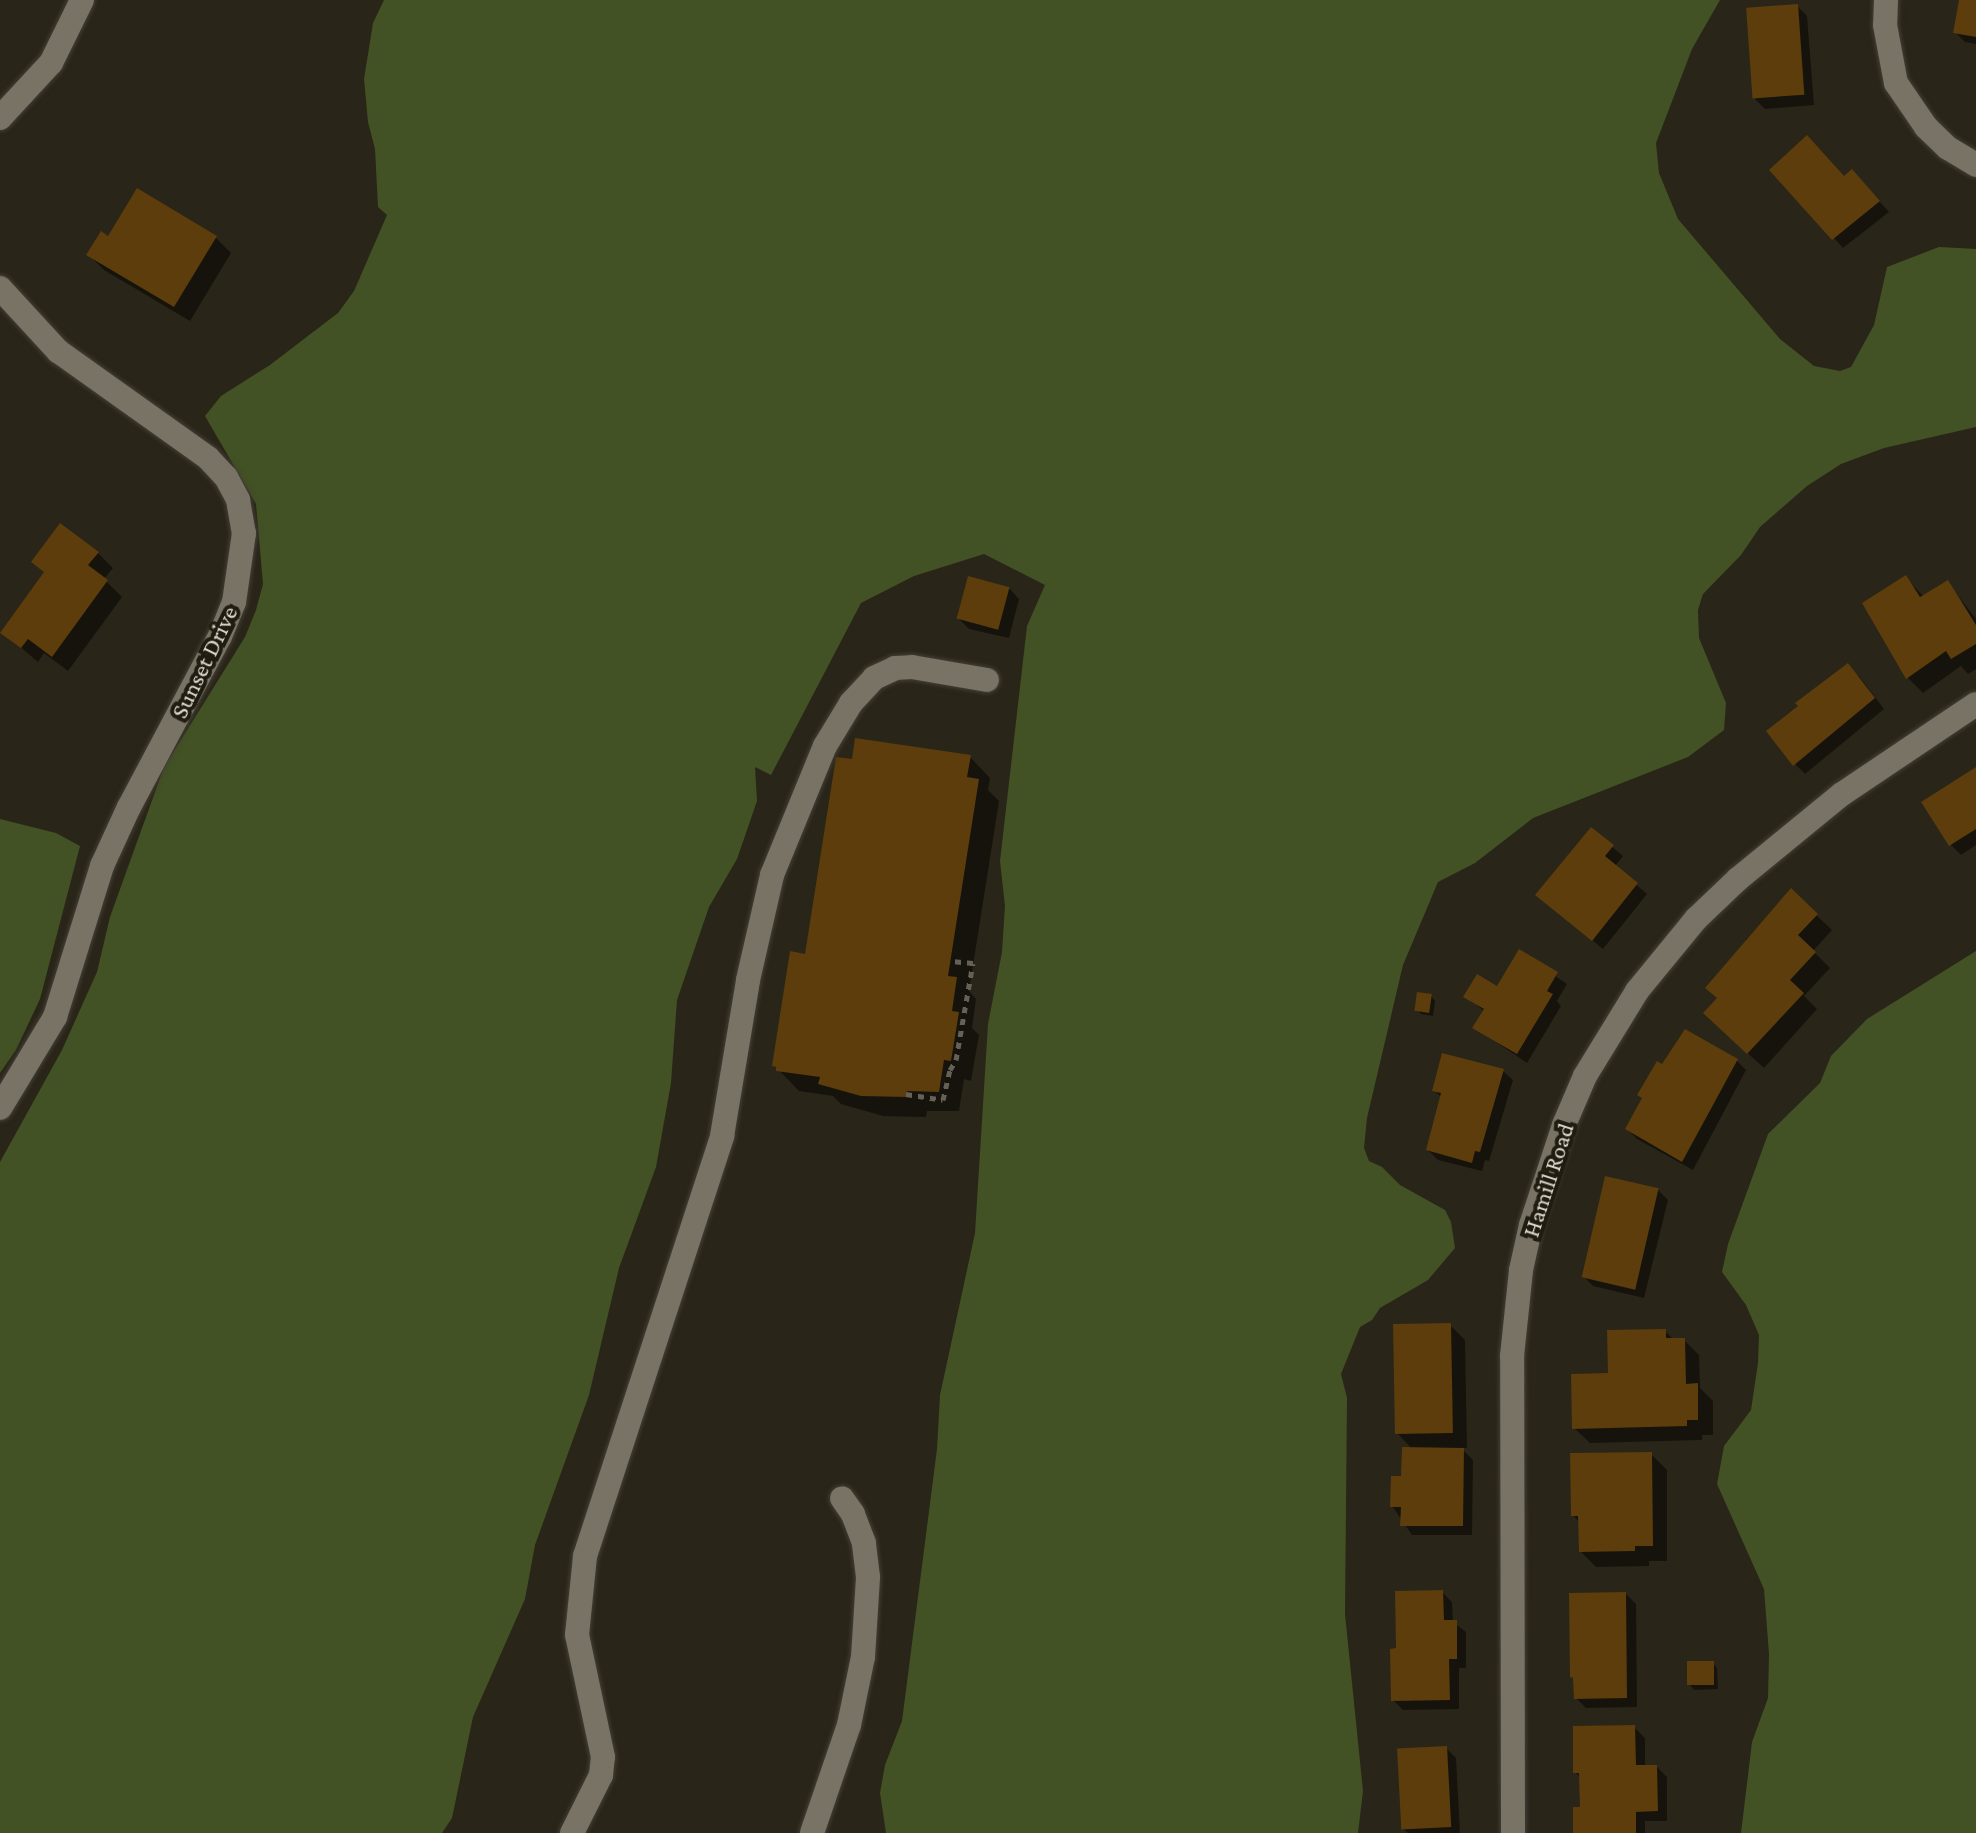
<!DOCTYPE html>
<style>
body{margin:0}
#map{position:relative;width:1976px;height:1833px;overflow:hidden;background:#2a2519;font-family:"Crimson Pro",serif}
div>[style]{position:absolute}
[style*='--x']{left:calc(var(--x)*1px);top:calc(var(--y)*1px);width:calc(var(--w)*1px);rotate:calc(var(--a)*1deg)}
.green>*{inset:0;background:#425224}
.shadow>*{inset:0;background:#0007}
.building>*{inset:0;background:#5c3d0b;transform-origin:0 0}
.path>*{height:5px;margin-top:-2.5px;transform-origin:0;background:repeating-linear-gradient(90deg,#656156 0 6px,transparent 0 12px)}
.roads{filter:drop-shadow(0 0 2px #433f36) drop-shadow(0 0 2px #433f36)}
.minor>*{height:24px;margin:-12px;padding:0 12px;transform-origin:12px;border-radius:12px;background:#787365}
span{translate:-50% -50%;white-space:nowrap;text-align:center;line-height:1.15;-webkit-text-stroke:8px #201c10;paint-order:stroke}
.street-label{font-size:24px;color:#dedbd3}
</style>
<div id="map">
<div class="green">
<i style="clip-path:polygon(384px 0,1720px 0,1692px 49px,1656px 143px,1659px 173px,1678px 219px,1780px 339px,1814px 366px,1840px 371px,1851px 367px,1874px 325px,1887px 267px,1939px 247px,1976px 249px,1976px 427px,1884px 448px,1841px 464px,1807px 486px,1760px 527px,1741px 555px,1703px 594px,1698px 610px,1699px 638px,1726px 703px,1724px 730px,1688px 757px,1533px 818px,1475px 863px,1438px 882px,1403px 965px,1367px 1118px,1364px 1148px,1369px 1161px,1382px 1167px,1400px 1185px,1445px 1210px,1451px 1222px,1455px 1248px,1428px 1280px,1380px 1308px,1372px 1320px,1360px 1327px,1341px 1374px,1347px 1398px,1345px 1614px,1363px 1791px,1358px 1833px,886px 1833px,880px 1793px,885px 1765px,902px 1721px,937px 1449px,940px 1395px,975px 1233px,988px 1024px,1002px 952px,1005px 906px,1000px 861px,1027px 626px,1045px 585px,984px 554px,914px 576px,861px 603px,771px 775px,755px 767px,757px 801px,737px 859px,709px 907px,677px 1000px,671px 1083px,656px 1167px,619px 1268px,589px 1395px,535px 1545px,525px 1599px,473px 1717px,452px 1818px,442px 1833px,0 1833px,0 1162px,62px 1050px,97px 972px,110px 917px,164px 767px,245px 637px,256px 610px,263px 584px,256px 504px,205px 416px,221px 396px,270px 365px,338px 313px,354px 291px,387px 215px,378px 207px,375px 149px,368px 122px,364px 79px,373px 23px)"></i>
<i style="clip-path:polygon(0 819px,56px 833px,80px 846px,40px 999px,16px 1050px,0 1073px)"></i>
<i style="clip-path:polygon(1976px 951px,1976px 1833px,1741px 1833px,1752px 1742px,1768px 1698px,1769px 1654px,1764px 1589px,1717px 1484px,1724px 1446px,1751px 1410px,1758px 1363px,1759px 1335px,1746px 1305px,1722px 1272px,1728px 1244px,1768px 1134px,1820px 1083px,1831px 1056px,1867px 1019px)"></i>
</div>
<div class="shadow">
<i style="clip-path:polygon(1961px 0,1976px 0,1976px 44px,1965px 42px,1955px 32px)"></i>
<i style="clip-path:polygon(1797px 6px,1807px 16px,1814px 105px,1765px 109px,1755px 99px)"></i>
<i style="clip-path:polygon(1844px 178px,1861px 181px,1889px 212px,1843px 248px,1834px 238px)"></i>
<i style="clip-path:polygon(216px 238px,231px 253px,190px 321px,104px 270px,89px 255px)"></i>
<i style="clip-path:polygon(98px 553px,113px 568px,104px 579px,122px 597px,68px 671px,44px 653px,38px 662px,3px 632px)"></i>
<i style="clip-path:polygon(1906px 578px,1924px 597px,1948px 583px,1976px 619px,1976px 669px,1968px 674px,1961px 666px,1923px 693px,1908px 678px,1865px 603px)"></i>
<i style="clip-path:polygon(1009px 588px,1019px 599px,1009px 638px,969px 629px,959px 619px)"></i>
<i style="clip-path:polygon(1858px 675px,1884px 709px,1805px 774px,1795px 764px)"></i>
<i style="clip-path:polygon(970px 757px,990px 778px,988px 790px,999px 801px,969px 991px,976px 999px,972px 1028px,979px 1035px,971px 1081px,964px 1079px,959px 1111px,927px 1111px,926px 1117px,883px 1116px,841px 1104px,833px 1096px,799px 1091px,774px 1065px,807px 956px,854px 762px)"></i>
<i style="clip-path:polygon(1976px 769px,1976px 845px,1961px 855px,1951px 845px)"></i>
<i style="clip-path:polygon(1592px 830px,1623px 856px,1615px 866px,1647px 894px,1603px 949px,1537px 895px)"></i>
<i style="clip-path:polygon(1791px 891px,1832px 930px,1813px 951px,1830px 968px,1804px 996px,1817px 1009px,1764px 1068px,1721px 1029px,1719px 999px,1749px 943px,1746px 940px)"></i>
<i style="clip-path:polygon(1520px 952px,1567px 984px,1557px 1001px,1561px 1006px,1527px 1063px,1474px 1027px,1484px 1011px,1466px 996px,1498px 989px)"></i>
<i style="clip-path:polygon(1431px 996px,1435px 1001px,1433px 1016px,1421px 1014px,1417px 1010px)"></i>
<i style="clip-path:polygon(1736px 1060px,1746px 1070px,1693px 1170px,1637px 1139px,1627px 1129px,1662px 1066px)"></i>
<i style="clip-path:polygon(1503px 1071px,1513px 1080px,1489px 1161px,1485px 1160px,1482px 1171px,1438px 1160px,1428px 1150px,1442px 1098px,1434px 1090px)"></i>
<i style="clip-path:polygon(1658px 1190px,1668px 1200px,1644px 1298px,1593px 1286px,1583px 1276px)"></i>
<i style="clip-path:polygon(1450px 1325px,1465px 1340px,1467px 1448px,1461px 1448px,1473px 1460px,1472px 1535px,1412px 1535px,1392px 1506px,1413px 1450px,1397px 1433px)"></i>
<i style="clip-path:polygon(1665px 1331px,1674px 1340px,1684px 1340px,1699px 1355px,1700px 1388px,1713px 1401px,1713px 1435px,1702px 1435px,1702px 1440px,1590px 1443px,1574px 1428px,1610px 1375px)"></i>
<i style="clip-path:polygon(1651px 1454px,1667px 1470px,1667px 1561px,1649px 1561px,1649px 1566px,1596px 1567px,1580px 1551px,1580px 1523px,1573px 1515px)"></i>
<i style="clip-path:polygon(1442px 1592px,1452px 1602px,1453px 1622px,1466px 1632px,1466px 1668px,1459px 1668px,1459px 1709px,1403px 1710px,1393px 1700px,1398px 1650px)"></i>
<i style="clip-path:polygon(1626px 1594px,1636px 1604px,1637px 1707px,1586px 1708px,1576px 1698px)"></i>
<i style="clip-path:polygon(1713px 1663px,1717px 1668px,1718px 1689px,1694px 1690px,1690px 1685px)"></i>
<i style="clip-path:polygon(1635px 1728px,1645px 1738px,1645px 1767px,1657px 1767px,1667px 1777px,1667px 1821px,1645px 1821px,1645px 1833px,1575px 1833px,1582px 1809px,1581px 1778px,1575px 1772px)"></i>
<i style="clip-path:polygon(1446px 1748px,1456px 1758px,1460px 1833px,1408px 1833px,1403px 1829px)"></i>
</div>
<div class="building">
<i style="clip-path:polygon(1959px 0,1976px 0,1976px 37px,1953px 33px)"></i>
<i style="left:1798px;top:4px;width:91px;height:52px;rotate:86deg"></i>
<i style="clip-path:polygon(1807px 135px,1844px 176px,1852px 169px,1880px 201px,1832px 240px,1769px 170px)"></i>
<i style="clip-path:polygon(137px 188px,217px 236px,174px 307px,86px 255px,101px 231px,108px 236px)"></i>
<i style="clip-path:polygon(60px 523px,99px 552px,88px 565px,108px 580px,52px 657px,28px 639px,21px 648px,0 633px,44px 572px,31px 562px)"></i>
<i style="clip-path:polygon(1906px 575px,1920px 597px,1948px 580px,1976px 625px,1976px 644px,1951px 659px,1946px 651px,1906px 679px,1862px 603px)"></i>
<i style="left:968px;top:576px;width:43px;height:44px;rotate:15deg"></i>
<i style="clip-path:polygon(1848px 663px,1875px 698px,1793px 766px,1766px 731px,1798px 706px,1795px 703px)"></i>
<i style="clip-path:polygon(855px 738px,971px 755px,967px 777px,979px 779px,948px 976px,957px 977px,952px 1011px,959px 1012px,951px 1061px,944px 1060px,939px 1092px,907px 1091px,906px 1097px,861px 1096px,818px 1084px,820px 1077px,776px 1071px,776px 1067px,772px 1066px,790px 951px,805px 954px,836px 757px,852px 759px)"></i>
<i style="clip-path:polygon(1976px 767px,1976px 829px,1949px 846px,1921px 802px)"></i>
<i style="clip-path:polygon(1591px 827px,1614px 845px,1605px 856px,1638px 883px,1592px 941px,1535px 895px)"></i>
<i style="clip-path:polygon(1791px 888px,1818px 914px,1798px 935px,1816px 952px,1790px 980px,1804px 993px,1747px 1054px,1703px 1013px,1717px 998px,1705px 988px)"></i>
<i style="clip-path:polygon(1519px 949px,1558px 972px,1547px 991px,1553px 994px,1517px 1054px,1472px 1028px,1484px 1009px,1463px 997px,1477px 974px,1497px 986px)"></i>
<i style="left:1417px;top:992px;width:15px;height:19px;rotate:8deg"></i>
<i style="clip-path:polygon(1685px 1029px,1738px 1059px,1682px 1162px,1625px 1129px,1642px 1098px,1637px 1095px,1657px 1061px,1662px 1064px)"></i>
<i style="clip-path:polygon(1442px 1053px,1504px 1069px,1480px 1152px,1475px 1151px,1472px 1163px,1426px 1150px,1441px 1093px,1432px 1091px)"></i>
<i style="left:1605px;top:1176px;width:55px;height:104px;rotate:13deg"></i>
<i style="left:1451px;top:1323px;width:110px;height:58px;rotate:89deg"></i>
<i style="clip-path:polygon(1666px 1329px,1666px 1338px,1685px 1338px,1686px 1384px,1698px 1383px,1698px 1420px,1687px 1420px,1687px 1426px,1572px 1429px,1571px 1374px,1608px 1373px,1607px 1330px)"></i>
<i style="clip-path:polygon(1402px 1447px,1464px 1448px,1463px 1526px,1400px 1526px,1401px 1507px,1390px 1507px,1391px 1476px,1401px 1476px)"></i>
<i style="clip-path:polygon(1652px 1452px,1653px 1546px,1635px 1546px,1635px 1551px,1579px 1552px,1578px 1516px,1571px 1516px,1570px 1453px)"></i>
<i style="clip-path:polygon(1443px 1590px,1444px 1620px,1457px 1620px,1457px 1659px,1449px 1659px,1450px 1700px,1391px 1701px,1390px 1649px,1396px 1648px,1395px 1591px)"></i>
<i style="clip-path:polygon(1626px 1592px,1627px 1698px,1574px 1699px,1573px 1678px,1570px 1677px,1569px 1593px)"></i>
<i style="left:1714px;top:1661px;width:24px;height:27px;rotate:90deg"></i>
<i style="clip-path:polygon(1635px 1725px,1636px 1765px,1657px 1765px,1658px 1811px,1636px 1812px,1636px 1833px,1573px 1833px,1573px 1807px,1580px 1807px,1579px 1773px,1573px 1773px,1573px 1726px)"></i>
<i style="left:1447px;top:1746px;width:81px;height:50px;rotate:87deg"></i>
</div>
<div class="path">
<i style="--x:906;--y:1094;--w:37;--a:9"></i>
<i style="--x:943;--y:1100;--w:31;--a:-77"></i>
<i style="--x:950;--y:1070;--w:12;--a:-59"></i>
<i style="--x:956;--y:1060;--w:98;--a:-80.1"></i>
<i style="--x:973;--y:963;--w:22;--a:-175"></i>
</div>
<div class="roads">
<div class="minor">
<i style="--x:1886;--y:0;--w:25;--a:92"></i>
<i style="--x:1885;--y:25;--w:59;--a:79.3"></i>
<i style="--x:1896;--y:83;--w:53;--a:55.7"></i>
<i style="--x:1926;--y:127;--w:30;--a:44"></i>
<i style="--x:1948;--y:148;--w:33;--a:31"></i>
<i style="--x:0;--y:118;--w:75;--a:-47.2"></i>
<i style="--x:51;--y:63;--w:70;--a:-63.8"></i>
<i style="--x:0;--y:288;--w:86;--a:47.4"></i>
<i style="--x:58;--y:351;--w:184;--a:35.5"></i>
<i style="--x:208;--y:458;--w:26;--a:47"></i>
<i style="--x:226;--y:477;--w:26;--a:62"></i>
<i style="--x:238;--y:500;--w:34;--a:80"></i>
<i style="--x:244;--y:533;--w:70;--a:98.2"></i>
<i style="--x:234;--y:602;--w:37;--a:112"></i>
<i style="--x:220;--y:636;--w:194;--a:118"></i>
<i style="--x:129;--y:807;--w:65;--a:114.6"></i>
<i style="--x:102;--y:866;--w:158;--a:107.3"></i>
<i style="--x:55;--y:1017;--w:106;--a:121.1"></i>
<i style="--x:572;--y:1833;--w:65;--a:-63.4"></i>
<i style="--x:601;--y:1775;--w:18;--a:-84"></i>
<i style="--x:603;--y:1757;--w:125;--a:-102"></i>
<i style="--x:577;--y:1635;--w:79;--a:-84.2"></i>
<i style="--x:585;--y:1556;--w:442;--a:-71.9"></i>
<i style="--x:722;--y:1136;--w:158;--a:-80.5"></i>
<i style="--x:748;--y:980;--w:108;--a:-77.1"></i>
<i style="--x:772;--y:875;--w:139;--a:-67.7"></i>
<i style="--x:825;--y:746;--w:50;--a:-58.8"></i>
<i style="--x:851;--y:703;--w:34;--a:-47"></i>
<i style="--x:874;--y:678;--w:23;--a:-25"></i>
<i style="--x:895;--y:668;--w:17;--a:-3"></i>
<i style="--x:912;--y:667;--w:76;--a:9.8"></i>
<i style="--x:812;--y:1833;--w:114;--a:-71.1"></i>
<i style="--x:849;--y:1725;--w:69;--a:-78.4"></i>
<i style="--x:863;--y:1657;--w:80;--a:-86.4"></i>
<i style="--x:868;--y:1577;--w:34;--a:-97"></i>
<i style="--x:864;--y:1543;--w:31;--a:-111"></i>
<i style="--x:853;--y:1514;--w:19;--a:-125"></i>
<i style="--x:1513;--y:1833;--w:477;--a:-90.1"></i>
<i style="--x:1512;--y:1356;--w:86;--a:-84"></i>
<i style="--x:1521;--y:1270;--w:46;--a:-77.5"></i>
<i style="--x:1531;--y:1225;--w:105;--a:-71.7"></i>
<i style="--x:1564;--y:1125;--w:53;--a:-66.8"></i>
<i style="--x:1585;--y:1076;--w:100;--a:-58.5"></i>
<i style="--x:1637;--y:991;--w:93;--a:-50.7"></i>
<i style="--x:1696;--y:919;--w:58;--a:-43.6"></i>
<i style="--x:1738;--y:879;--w:134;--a:-39.3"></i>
<i style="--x:1842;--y:794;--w:161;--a:-33.9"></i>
</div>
</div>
<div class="street-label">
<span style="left:204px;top:662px;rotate:-64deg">Sunset Drive</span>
<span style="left:1548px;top:1180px;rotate:-72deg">Hamill Road</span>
</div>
</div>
